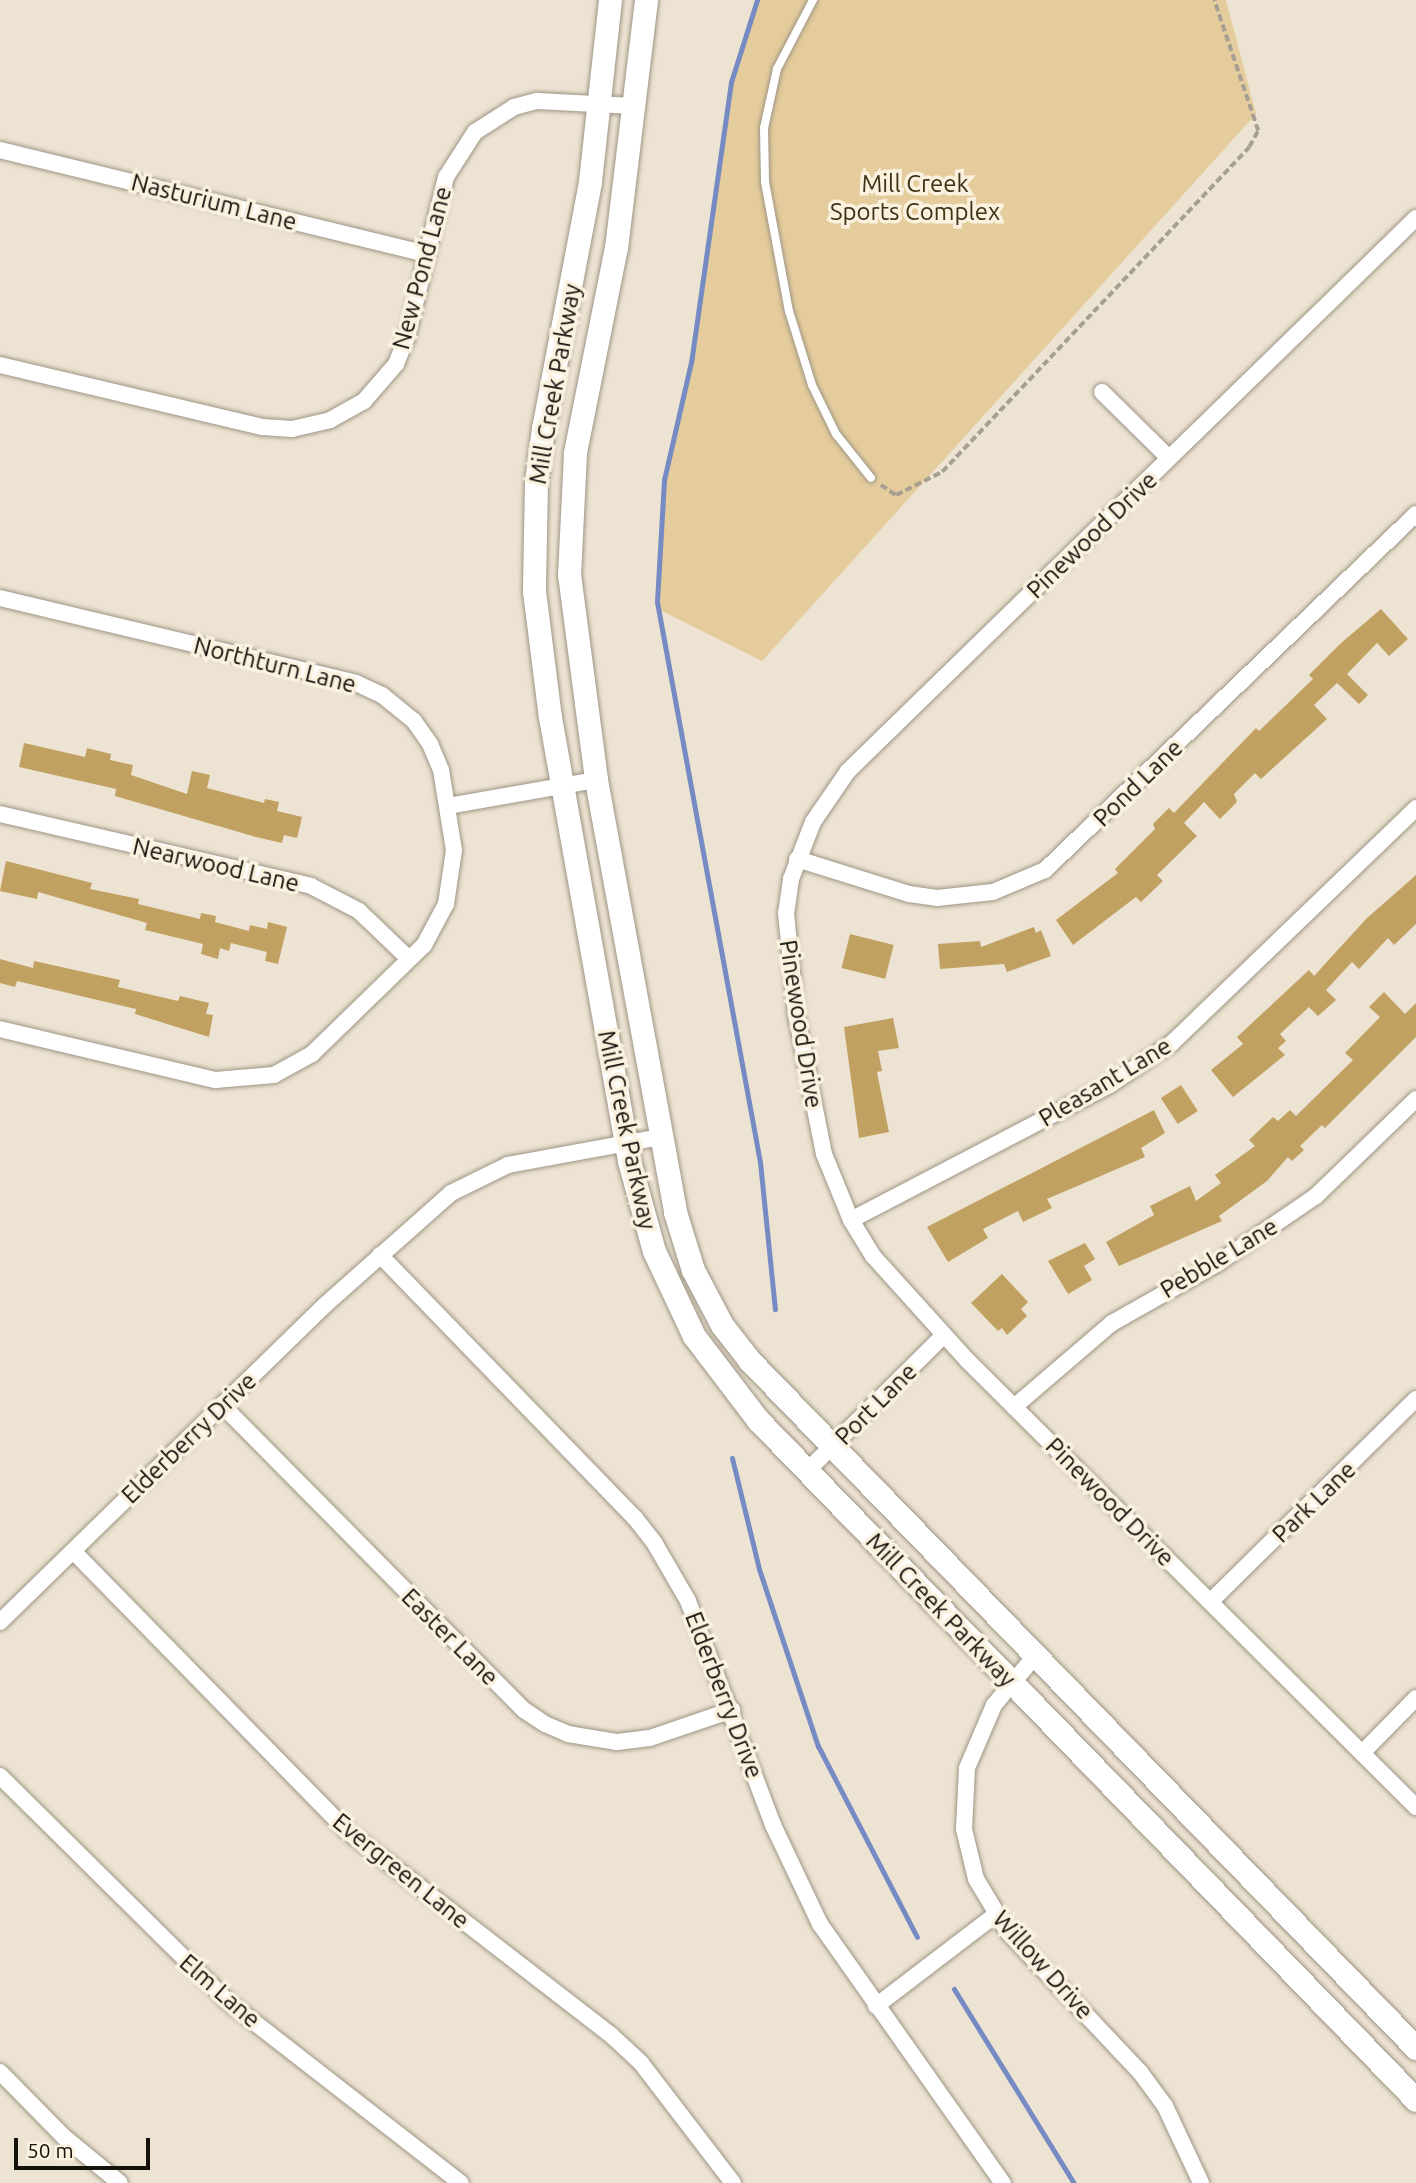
<!DOCTYPE html>
<style>
body{margin:0}
#map{position:relative;width:1416px;height:2183px;overflow:hidden;background:#ede3d2;font-family:Ubuntu,sans-serif}
div>[style]{position:absolute}
[style*='--x']{left:calc(var(--x)*1px);top:calc(var(--y)*1px);width:calc(var(--w)*1px);rotate:calc(var(--a)*1deg)}
.green>*{inset:0;background:#e5cc9c}
.stream>*{height:5px;margin:-2.5px;padding:0 2.5px;transform-origin:2.5px;border-radius:2.5px;background:#768ac3}
.building>*{inset:0;background:#c1a162;transform-origin:0 0}
.path>*{height:3.5px;margin-top:-1.75px;transform-origin:0;background:repeating-linear-gradient(90deg,#a79f92 0 7px,transparent 0 10.5px)}
.roads{filter:drop-shadow(0 0 2px #9e9585) drop-shadow(0 0 2px #9e9585)}
.lane>*{height:8px;margin:-4px;padding:0 4px;transform-origin:4px;border-radius:4px;background:#fff}
.street>*{height:16px;margin:-8px;padding:0 8px;transform-origin:8px;border-radius:8px;background:#fff}
.secondary>*{height:23px;margin:-11.5px;padding:0 11.5px;transform-origin:11.5px;border-radius:11.5px;background:#fff}
span{translate:-50% -50%;white-space:nowrap;text-align:center;line-height:1.15;-webkit-text-stroke:7px #faf1df;paint-order:stroke}
.park-label{font-size:24px;color:#3f3114}
.street-label{font-size:24px;color:#15120c}
.scale{position:absolute;left:14px;top:2138px;width:136px;height:32px;box-sizing:border-box;border:4px solid #15120c;border-top:0;padding-left:9px;font-size:21px;line-height:24px;white-space:nowrap;color:#15120c;-webkit-text-stroke:5px #faf1df;paint-order:stroke}
</style>
<div id="map">
<div class="green">
<i style="clip-path:polygon(759px 0,1226px 0,1256px 114px,762px 661px,658px 609px,664px 480px,689px 371px,731px 82px)"></i>
</div>
<div class="stream">
<i style="--x:757;--y:0;--w:86;--a:107.6"></i>
<i style="--x:731;--y:82;--w:283;--a:98.1"></i>
<i style="--x:691;--y:362;--w:121;--a:102.9"></i>
<i style="--x:664;--y:480;--w:122;--a:93.3"></i>
<i style="--x:657;--y:602;--w:569;--a:79.58"></i>
<i style="--x:760;--y:1162;--w:148;--a:84.2"></i>
<i style="--x:732;--y:1458;--w:114;--a:76.3"></i>
<i style="--x:759;--y:1569;--w:187;--a:71.6"></i>
<i style="--x:818;--y:1746;--w:215;--a:62.6"></i>
<i style="--x:954;--y:1989;--w:228;--a:58.3"></i>
</div>
<div class="building">
<i style="clip-path:polygon(1381px 609px,1408px 639px,1389px 656px,1377px 643px,1347px 674px,1368px 695px,1359px 704px,1337px 683px,1314px 705px,1327px 719px,1261px 779px,1255px 773px,1234px 794px,1237px 802px,1220px 819px,1204px 802px,1184px 823px,1197px 836px,1157px 875px,1163px 881px,1141px 902px,1136px 897px,1073px 945px,1056px 920px,1118px 873px,1115px 869px,1155px 829px,1153px 824px,1169px 808px,1174px 813px,1256px 728px,1259px 731px,1313px 679px,1309px 675px,1340px 644px)"></i>
<i style="clip-path:polygon(24px 743px,85px 757px,87px 748px,111px 754px,110px 760px,133px 765px,131px 775px,187px 794px,192px 771px,210px 775px,207px 788px,264px 803px,265px 799px,279px 802px,277px 811px,302px 817px,297px 838px,284px 835px,282px 843px,256px 837px,115px 796px,116px 789px,19px 767px)"></i>
<i style="clip-path:polygon(6px 861px,92px 883px,90px 889px,139px 899px,138px 904px,200px 919px,201px 913px,216px 916px,215px 922px,249px 931px,250px 925px,267px 929px,268px 922px,287px 927px,278px 964px,265px 961px,267px 952px,231px 943px,229px 951px,220px 948px,218px 959px,201px 954px,203px 944px,145px 930px,147px 923px,38px 892px,37px 899px,0 891px)"></i>
<i style="clip-path:polygon(1416px 875px,1416px 924px,1394px 945px,1388px 938px,1359px 969px,1352px 962px,1326px 990px,1336px 1000px,1318px 1016px,1309px 1007px,1280px 1034px,1286px 1041px,1278px 1048px,1285px 1055px,1233px 1097px,1211px 1070px,1243px 1044px,1237px 1037px,1309px 970px,1314px 976px,1366px 919px)"></i>
<i style="clip-path:polygon(1034px 927px,1036px 933px,1041px 930px,1051px 956px,1007px 972px,1004px 964px,940px 969px,938px 944px,980px 941px,981px 947px)"></i>
<i style="left:850px;top:934px;width:45px;height:35px;rotate:14deg"></i>
<i style="clip-path:polygon(0 959px,33px 968px,34px 961px,120px 980px,118px 987px,178px 1001px,180px 996px,209px 1003px,206px 1014px,213px 1015px,209px 1037px,135px 1014px,136px 1009px,17px 981px,15px 987px,0 983px)"></i>
<i style="clip-path:polygon(1384px 992px,1405px 1014px,1416px 1003px,1416px 1037px,1325px 1128px,1322px 1125px,1300px 1146px,1304px 1150px,1292px 1161px,1288px 1157px,1267px 1181px,1219px 1216px,1222px 1221px,1119px 1266px,1106px 1242px,1154px 1215px,1150px 1206px,1190px 1186px,1196px 1201px,1221px 1183px,1215px 1175px,1255px 1146px,1249px 1140px,1273px 1117px,1278px 1121px,1290px 1110px,1296px 1116px,1353px 1060px,1345px 1053px,1380px 1017px,1369px 1007px)"></i>
<i style="clip-path:polygon(893px 1018px,899px 1048px,878px 1051px,882px 1071px,877px 1072px,889px 1132px,859px 1138px,844px 1027px)"></i>
<i style="left:1181px;top:1085px;width:31px;height:24px;rotate:57deg"></i>
<i style="clip-path:polygon(1154px 1110px,1165px 1133px,1141px 1148px,1145px 1157px,1047px 1199px,1052px 1208px,1023px 1222px,1018px 1211px,983px 1229px,988px 1238px,948px 1262px,927px 1227px)"></i>
<i style="clip-path:polygon(1085px 1243px,1095px 1259px,1084px 1266px,1092px 1280px,1068px 1294px,1048px 1261px)"></i>
<i style="clip-path:polygon(1002px 1274px,1028px 1302px,1021px 1309px,1027px 1316px,1007px 1335px,1002px 1328px,998px 1331px,971px 1303px)"></i>
</div>
<div class="path">
<i style="--x:881;--y:485;--w:18;--a:34"></i>
<i style="--x:896;--y:495;--w:51;--a:-26.6"></i>
<i style="--x:942;--y:472;--w:447;--a:-46.6"></i>
<i style="--x:1249;--y:147;--w:18;--a:-61"></i>
<i style="--x:1258;--y:131;--w:138;--a:-108.6"></i>
</div>
<div class="roads">
<div class="lane">
<i style="--x:813;--y:0;--w:78;--a:117.6"></i>
<i style="--x:777;--y:69;--w:60;--a:102.4"></i>
<i style="--x:764;--y:128;--w:54;--a:88.9"></i>
<i style="--x:765;--y:182;--w:131;--a:79.5"></i>
<i style="--x:789;--y:311;--w:77;--a:72.7"></i>
<i style="--x:812;--y:385;--w:55;--a:63.9"></i>
<i style="--x:836;--y:434;--w:56;--a:51.5"></i>
</div>
<div class="street">
<i style="--x:0;--y:150;--w:439;--a:13.7"></i>
<i style="--x:1416;--y:218;--w:793;--a:135.77"></i>
<i style="--x:848;--y:771;--w:62;--a:124.5"></i>
<i style="--x:813;--y:822;--w:61;--a:111.1"></i>
<i style="--x:791;--y:879;--w:34;--a:98"></i>
<i style="--x:786;--y:913;--w:101;--a:84.3"></i>
<i style="--x:796;--y:1014;--w:143;--a:78.7"></i>
<i style="--x:824;--y:1154;--w:71;--a:67.8"></i>
<i style="--x:851;--y:1220;--w:42;--a:58.6"></i>
<i style="--x:873;--y:1256;--w:140;--a:47.9"></i>
<i style="--x:967;--y:1360;--w:634;--a:44.87"></i>
<i style="--x:0;--y:365;--w:270;--a:13.3"></i>
<i style="--x:263;--y:427;--w:29;--a:4"></i>
<i style="--x:292;--y:429;--w:39;--a:-13"></i>
<i style="--x:330;--y:420;--w:39;--a:-29"></i>
<i style="--x:364;--y:401;--w:49;--a:-49.1"></i>
<i style="--x:396;--y:364;--w:29;--a:-68"></i>
<i style="--x:407;--y:337;--w:165;--a:-76.3"></i>
<i style="--x:446;--y:177;--w:54;--a:-57.2"></i>
<i style="--x:475;--y:132;--w:46;--a:-32.7"></i>
<i style="--x:514;--y:107;--w:24;--a:-15"></i>
<i style="--x:537;--y:101;--w:97;--a:3"></i>
<i style="--x:1102;--y:392;--w:94;--a:44.6"></i>
<i style="--x:0;--y:598;--w:366;--a:13.4"></i>
<i style="--x:356;--y:683;--w:29;--a:25"></i>
<i style="--x:382;--y:695;--w:41;--a:39.1"></i>
<i style="--x:414;--y:721;--w:28;--a:55"></i>
<i style="--x:430;--y:744;--w:28;--a:67"></i>
<i style="--x:441;--y:770;--w:81;--a:80.8"></i>
<i style="--x:454;--y:850;--w:55;--a:98.4"></i>
<i style="--x:446;--y:904;--w:47;--a:118.2"></i>
<i style="--x:424;--y:945;--w:156;--a:135.8"></i>
<i style="--x:312;--y:1054;--w:43;--a:151.1"></i>
<i style="--x:274;--y:1075;--w:59;--a:175.2"></i>
<i style="--x:215;--y:1080;--w:221;--a:-166.7"></i>
<i style="--x:448;--y:806;--w:150;--a:-10"></i>
<i style="--x:0;--y:814;--w:319;--a:13"></i>
<i style="--x:311;--y:886;--w:54;--a:27.5"></i>
<i style="--x:359;--y:911;--w:69;--a:43.8"></i>
<i style="--x:797;--y:859;--w:117;--a:17.4"></i>
<i style="--x:909;--y:894;--w:28;--a:8"></i>
<i style="--x:937;--y:898;--w:56;--a:-6.1"></i>
<i style="--x:993;--y:892;--w:56;--a:-22.9"></i>
<i style="--x:1045;--y:870;--w:514;--a:-43.82"></i>
<i style="--x:851;--y:1220;--w:293;--a:-27.6"></i>
<i style="--x:1111;--y:1084;--w:73;--a:-33.9"></i>
<i style="--x:1172;--y:1043;--w:339;--a:-43.9"></i>
<i style="--x:380;--y:1255;--w:366;--a:45.9"></i>
<i style="--x:635;--y:1518;--w:33;--a:52"></i>
<i style="--x:655;--y:1544;--w:66;--a:59.9"></i>
<i style="--x:688;--y:1601;--w:240;--a:69.2"></i>
<i style="--x:773;--y:1825;--w:110;--a:64.6"></i>
<i style="--x:820;--y:1924;--w:317;--a:54.8"></i>
<i style="--x:222;--y:1405;--w:429;--a:45.3"></i>
<i style="--x:524;--y:1710;--w:25;--a:34"></i>
<i style="--x:545;--y:1724;--w:25;--a:23"></i>
<i style="--x:568;--y:1734;--w:50;--a:9.3"></i>
<i style="--x:617;--y:1742;--w:33;--a:-7"></i>
<i style="--x:650;--y:1738;--w:87;--a:-18.9"></i>
<i style="--x:1014;--y:1407;--w:129;--a:-40.6"></i>
<i style="--x:1112;--y:1323;--w:122;--a:-29.5"></i>
<i style="--x:1218;--y:1263;--w:119;--a:-34.4"></i>
<i style="--x:1316;--y:1196;--w:139;--a:-44.1"></i>
<i style="--x:807;--y:1471;--w:193;--a:-44.8"></i>
<i style="--x:73;--y:1551;--w:392;--a:45.6"></i>
<i style="--x:347;--y:1831;--w:334;--a:37.7"></i>
<i style="--x:611;--y:2035;--w:41;--a:43"></i>
<i style="--x:641;--y:2063;--w:151;--a:52.5"></i>
<i style="--x:1210;--y:1602;--w:289;--a:-44.6"></i>
<i style="--x:0;--y:1622;--w:454;--a:-44.3"></i>
<i style="--x:325;--y:1305;--w:169;--a:-41.6"></i>
<i style="--x:451;--y:1193;--w:64;--a:-26.2"></i>
<i style="--x:508;--y:1165;--w:156;--a:-10.4"></i>
<i style="--x:1035;--y:1656;--w:64;--a:129.9"></i>
<i style="--x:994;--y:1705;--w:69;--a:113.2"></i>
<i style="--x:967;--y:1768;--w:61;--a:92.8"></i>
<i style="--x:964;--y:1829;--w:51;--a:76.5"></i>
<i style="--x:976;--y:1879;--w:62;--a:58.9"></i>
<i style="--x:1008;--y:1932;--w:192;--a:46.7"></i>
<i style="--x:1140;--y:2072;--w:42;--a:53.7"></i>
<i style="--x:1165;--y:2106;--w:85;--a:64.9"></i>
<i style="--x:1362;--y:1753;--w:77;--a:-45.5"></i>
<i style="--x:0;--y:1776;--w:320;--a:44.7"></i>
<i style="--x:227;--y:2001;--w:296;--a:37.9"></i>
<i style="--x:876;--y:2006;--w:150;--a:-37.4"></i>
<i style="--x:0;--y:2072;--w:91;--a:45.4"></i>
<i style="--x:64;--y:2137;--w:72;--a:39.4"></i>
</div>
<div class="secondary">
<i style="--x:610;--y:0;--w:183;--a:96.3"></i>
<i style="--x:590;--y:182;--w:250;--a:100.8"></i>
<i style="--x:543;--y:428;--w:54;--a:97.4"></i>
<i style="--x:536;--y:482;--w:109;--a:91.1"></i>
<i style="--x:534;--y:591;--w:127;--a:82.8"></i>
<i style="--x:550;--y:717;--w:451;--a:79.9"></i>
<i style="--x:629;--y:1161;--w:93;--a:74.5"></i>
<i style="--x:654;--y:1251;--w:94;--a:64.8"></i>
<i style="--x:694;--y:1336;--w:106;--a:52.7"></i>
<i style="--x:758;--y:1420;--w:946;--a:45.94"></i>
<i style="--x:646;--y:0;--w:249;--a:96.9"></i>
<i style="--x:616;--y:247;--w:210;--a:101.3"></i>
<i style="--x:575;--y:453;--w:121;--a:92.8"></i>
<i style="--x:569;--y:574;--w:208;--a:82.5"></i>
<i style="--x:596;--y:780;--w:439;--a:79.6"></i>
<i style="--x:675;--y:1212;--w:61;--a:72.8"></i>
<i style="--x:693;--y:1270;--w:62;--a:62.2"></i>
<i style="--x:722;--y:1325;--w:46;--a:52.1"></i>
<i style="--x:750;--y:1361;--w:957;--a:45.89"></i>
</div>
</div>
<div class="park-label">
<span style="left:915px;top:198px">Mill Creek<br>Sports Complex</span>
</div>
<div class="street-label">
<span style="left:214px;top:202px;rotate:14deg">Nasturium Lane</span>
<span style="left:422px;top:268px;rotate:-75deg">New Pond Lane</span>
<span style="left:555px;top:384px;rotate:-80deg">Mill Creek Parkway</span>
<span style="left:1092px;top:535px;rotate:-44deg">Pinewood Drive</span>
<span style="left:275px;top:665px;rotate:14deg">Northturn Lane</span>
<span style="left:1138px;top:783px;rotate:-44deg">Pond Lane</span>
<span style="left:216px;top:865px;rotate:13deg">Nearwood Lane</span>
<span style="left:801px;top:1024px;rotate:81deg">Pinewood Drive</span>
<span style="left:1105px;top:1082px;rotate:-31deg">Pleasant Lane</span>
<span style="left:627px;top:1130px;rotate:78deg">Mill Creek Parkway</span>
<span style="left:1219px;top:1258px;rotate:-31deg">Pebble Lane</span>
<span style="left:876px;top:1404px;rotate:-45deg">Port Lane</span>
<span style="left:189px;top:1438px;rotate:-44deg">Elderberry Drive</span>
<span style="left:1110px;top:1502px;rotate:45deg">Pinewood Drive</span>
<span style="left:1314px;top:1502px;rotate:-44deg">Park Lane</span>
<span style="left:941px;top:1610px;rotate:46deg">Mill Creek Parkway</span>
<span style="left:450px;top:1637px;rotate:45deg">Easter Lane</span>
<span style="left:724px;top:1695px;rotate:69deg">Elderberry Drive</span>
<span style="left:401px;top:1871px;rotate:39deg">Evergreen Lane</span>
<span style="left:1043px;top:1965px;rotate:48deg">Willow Drive</span>
<span style="left:220px;top:1991px;rotate:41deg">Elm Lane</span>
</div>
<div class="scale">50 m</div>
</div>
